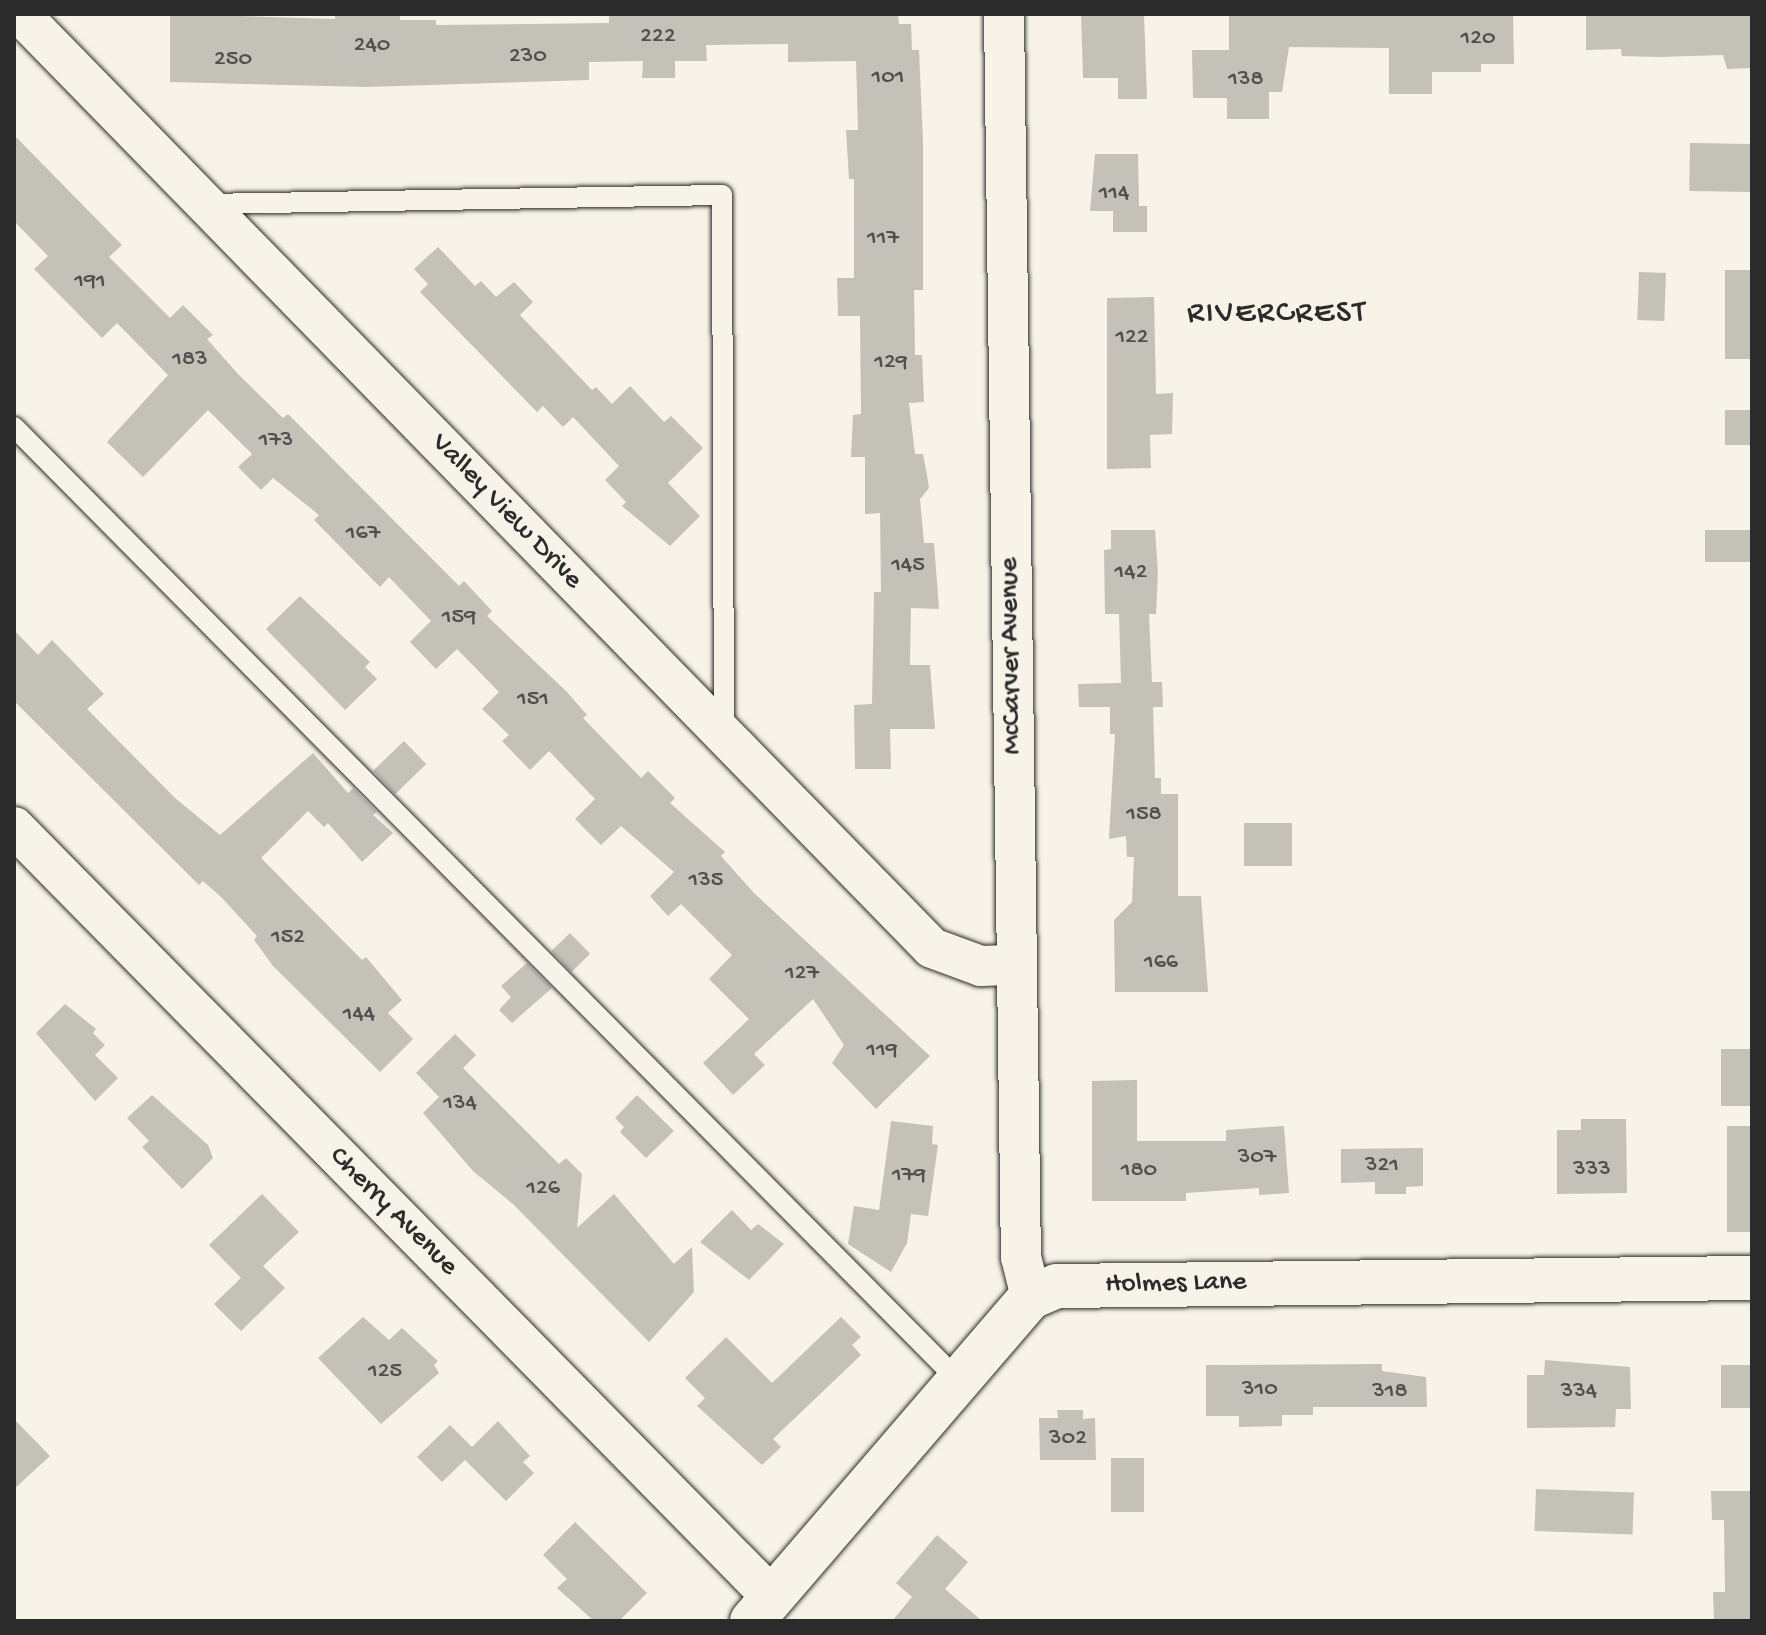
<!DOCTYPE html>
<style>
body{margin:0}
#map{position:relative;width:1766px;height:1635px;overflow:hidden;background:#f7f3e8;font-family:"Gochi Hand",sans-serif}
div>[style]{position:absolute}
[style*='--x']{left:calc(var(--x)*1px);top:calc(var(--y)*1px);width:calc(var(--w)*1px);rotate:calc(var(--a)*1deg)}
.building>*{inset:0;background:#c4c1b9;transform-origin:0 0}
.roads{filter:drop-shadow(0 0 2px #2b2b2b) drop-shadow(0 0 2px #2b2b2b)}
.lane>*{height:20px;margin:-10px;padding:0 10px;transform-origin:10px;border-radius:10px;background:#f7f3e8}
.street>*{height:40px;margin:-20px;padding:0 20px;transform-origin:20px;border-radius:20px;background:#f7f3e8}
.secondary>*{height:44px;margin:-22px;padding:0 22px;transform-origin:22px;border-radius:22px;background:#f7f3e8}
span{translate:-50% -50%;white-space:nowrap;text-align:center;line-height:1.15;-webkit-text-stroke:7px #f7f3e8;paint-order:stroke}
.number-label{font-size:24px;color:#51504e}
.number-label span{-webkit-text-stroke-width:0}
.street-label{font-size:28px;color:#2b2b2b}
.quarter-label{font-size:32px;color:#2b2b2b;letter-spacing:2px}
.frame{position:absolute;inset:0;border:16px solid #2b2b2b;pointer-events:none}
</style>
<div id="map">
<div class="building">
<i style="clip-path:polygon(170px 14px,335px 19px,335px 14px,400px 14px,400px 20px,436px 20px,436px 25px,609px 23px,609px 14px,898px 14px,899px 24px,911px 24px,912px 50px,919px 50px,923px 142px,923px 290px,914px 290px,915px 355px,922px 355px,924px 402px,909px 403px,915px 454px,923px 454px,927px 475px,929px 488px,920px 499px,924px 543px,934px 543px,939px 609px,911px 608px,910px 665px,930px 665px,935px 729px,890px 729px,891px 769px,855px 769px,854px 705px,872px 704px,874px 592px,881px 592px,880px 513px,865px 514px,865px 457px,851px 457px,853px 415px,861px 414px,860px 316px,838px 316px,837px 278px,854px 278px,854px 179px,849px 179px,846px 130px,858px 130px,856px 61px,788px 62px,788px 44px,706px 45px,707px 61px,675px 61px,675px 78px,642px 78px,643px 61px,589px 62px,589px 80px,366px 87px,170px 82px)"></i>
<i style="clip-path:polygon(1081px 14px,1144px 14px,1147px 99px,1118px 99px,1118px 78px,1083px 78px)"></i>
<i style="clip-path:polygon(1229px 14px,1513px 14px,1514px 64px,1481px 64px,1481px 72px,1432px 72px,1432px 94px,1389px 94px,1389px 48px,1289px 47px,1282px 92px,1269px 92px,1269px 119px,1227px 119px,1227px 98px,1193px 98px,1192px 50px,1229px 50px)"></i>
<i style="clip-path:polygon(1586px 14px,1752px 14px,1752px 68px,1727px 69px,1723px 55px,1659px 57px,1622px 56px,1621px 49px,1586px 50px)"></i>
<i style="clip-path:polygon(14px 135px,122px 245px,109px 257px,170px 318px,183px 305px,213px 335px,207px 339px,238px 374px,283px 418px,288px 414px,459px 586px,464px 581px,492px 611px,487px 616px,567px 692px,587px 715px,583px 718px,641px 778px,648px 771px,675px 798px,670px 803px,725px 852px,721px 856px,754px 893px,930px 1056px,876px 1109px,832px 1063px,844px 1045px,813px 999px,754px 1054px,765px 1065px,733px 1095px,703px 1063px,749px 1019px,709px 979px,732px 955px,681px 904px,668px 916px,650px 896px,674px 872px,621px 826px,601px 845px,575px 819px,595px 799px,549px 751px,530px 770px,502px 741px,509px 735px,482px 709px,499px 692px,457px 649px,436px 669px,410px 642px,431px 621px,389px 577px,380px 587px,314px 520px,319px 515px,273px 478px,261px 490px,238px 467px,252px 454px,208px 410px,143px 477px,107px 442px,168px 375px,117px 323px,102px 338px,34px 269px,48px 256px,14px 221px)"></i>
<i style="left:1690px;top:143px;width:62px;height:48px;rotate:1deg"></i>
<i style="clip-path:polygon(1095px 154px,1138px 154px,1139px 206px,1147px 206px,1147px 232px,1113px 232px,1113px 211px,1090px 211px)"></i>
<i style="clip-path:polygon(438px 247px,475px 286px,481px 281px,496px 297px,514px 282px,533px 302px,520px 315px,592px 390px,596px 387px,612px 404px,630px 386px,664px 422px,671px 416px,703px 448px,668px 483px,700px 516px,670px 546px,622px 506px,626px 502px,605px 480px,619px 466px,573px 417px,563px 427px,543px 406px,537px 412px,420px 292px,428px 284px,414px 269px)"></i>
<i style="left:1725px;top:270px;width:27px;height:89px"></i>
<i style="left:1639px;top:272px;width:27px;height:48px;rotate:2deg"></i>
<i style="clip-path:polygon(1154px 297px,1156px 394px,1173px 393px,1172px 434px,1150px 435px,1151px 468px,1107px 469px,1107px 298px)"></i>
<i style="left:1752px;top:410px;width:35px;height:27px;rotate:90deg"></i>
<i style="clip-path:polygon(1111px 530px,1155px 530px,1158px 572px,1156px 614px,1149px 614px,1152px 682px,1162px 682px,1163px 707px,1153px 707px,1155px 778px,1161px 778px,1161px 794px,1178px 794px,1178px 896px,1201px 896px,1208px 992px,1115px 992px,1114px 920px,1132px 902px,1134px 857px,1127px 857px,1126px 836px,1109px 839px,1115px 734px,1110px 734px,1110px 707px,1079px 707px,1078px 684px,1121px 683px,1119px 614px,1105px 614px,1104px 550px,1111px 549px)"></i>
<i style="left:1752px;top:530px;width:32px;height:47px;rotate:90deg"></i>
<i style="clip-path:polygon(300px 596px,370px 662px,365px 667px,377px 679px,345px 710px,266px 629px)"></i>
<i style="clip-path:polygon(14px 630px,38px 655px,52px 640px,104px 694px,87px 709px,175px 798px,220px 835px,313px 753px,348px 793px,353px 788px,377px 812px,373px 815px,393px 833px,362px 862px,328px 823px,324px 827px,308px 811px,261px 858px,362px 960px,366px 957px,402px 1000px,388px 1013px,413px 1039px,380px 1072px,273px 966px,254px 940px,257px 936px,221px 897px,203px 881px,199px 885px,14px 701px)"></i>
<i style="left:404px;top:741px;width:32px;height:43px;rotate:46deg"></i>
<i style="left:1292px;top:823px;width:43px;height:48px;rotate:90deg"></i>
<i style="left:570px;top:933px;width:29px;height:26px;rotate:46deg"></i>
<i style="clip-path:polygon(527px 963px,552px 988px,512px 1023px,499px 1010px,511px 997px,501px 986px)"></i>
<i style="clip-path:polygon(65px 1004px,96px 1029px,93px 1033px,105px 1045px,95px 1055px,118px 1078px,95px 1101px,36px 1033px)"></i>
<i style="clip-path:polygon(455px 1034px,476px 1055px,463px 1068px,559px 1164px,566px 1158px,582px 1174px,577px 1228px,614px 1194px,674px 1264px,692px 1247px,694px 1292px,649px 1342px,513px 1204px,473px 1171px,423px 1113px,439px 1097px,416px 1073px)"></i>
<i style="left:1721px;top:1049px;width:29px;height:57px"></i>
<i style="clip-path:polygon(1137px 1080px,1137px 1141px,1226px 1141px,1226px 1130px,1284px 1126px,1289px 1193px,1259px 1195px,1259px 1188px,1186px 1193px,1186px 1201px,1092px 1201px,1092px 1081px)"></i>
<i style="clip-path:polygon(152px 1095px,208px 1145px,213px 1158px,182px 1189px,142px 1147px,149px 1141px,127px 1118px)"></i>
<i style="clip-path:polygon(637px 1095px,674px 1131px,646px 1158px,620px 1132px,624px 1127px,615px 1118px)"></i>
<i style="clip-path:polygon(1581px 1119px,1626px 1119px,1627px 1193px,1557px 1194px,1557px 1130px,1581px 1130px)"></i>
<i style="clip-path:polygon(891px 1121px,933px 1126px,932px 1144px,938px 1145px,928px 1216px,911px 1214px,907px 1243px,891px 1272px,848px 1244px,854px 1206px,879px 1210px)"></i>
<i style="left:1727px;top:1126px;width:25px;height:106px"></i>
<i style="clip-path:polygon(1423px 1148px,1423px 1186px,1406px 1187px,1406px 1194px,1375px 1194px,1375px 1182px,1341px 1183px,1341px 1149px)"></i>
<i style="clip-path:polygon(262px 1194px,299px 1232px,263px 1266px,285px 1288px,241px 1331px,214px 1304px,241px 1278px,209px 1245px)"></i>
<i style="clip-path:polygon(732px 1210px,751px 1230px,758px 1224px,784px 1244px,749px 1280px,700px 1242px)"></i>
<i style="clip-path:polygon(363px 1317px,389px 1340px,402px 1328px,438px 1361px,434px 1365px,439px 1373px,381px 1424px,318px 1358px)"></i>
<i style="clip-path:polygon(841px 1317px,861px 1337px,852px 1345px,861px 1355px,773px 1439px,781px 1447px,762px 1465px,697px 1406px,705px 1398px,685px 1378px,726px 1337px,772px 1383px)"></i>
<i style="clip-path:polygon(1545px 1360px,1630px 1367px,1631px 1409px,1616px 1409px,1615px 1427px,1527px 1428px,1527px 1375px,1544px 1375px)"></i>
<i style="clip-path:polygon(1382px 1364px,1382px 1371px,1426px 1377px,1427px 1407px,1313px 1407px,1313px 1415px,1282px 1415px,1282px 1426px,1239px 1427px,1239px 1416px,1206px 1416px,1206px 1365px)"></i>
<i style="left:1752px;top:1365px;width:43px;height:31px;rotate:90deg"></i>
<i style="clip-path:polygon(1057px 1410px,1083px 1410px,1083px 1419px,1095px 1418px,1096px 1460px,1040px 1460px,1039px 1418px,1058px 1418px)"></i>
<i style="clip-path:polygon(14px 1419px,50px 1456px,14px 1489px)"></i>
<i style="clip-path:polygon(498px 1421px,530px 1456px,523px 1462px,534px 1473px,506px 1501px,465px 1460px,442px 1482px,417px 1457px,450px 1425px,472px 1447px)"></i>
<i style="left:1111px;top:1458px;width:33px;height:54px"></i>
<i style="left:1536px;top:1489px;width:98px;height:42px;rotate:2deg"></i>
<i style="clip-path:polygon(1711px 1491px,1752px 1491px,1752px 1621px,1714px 1621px,1713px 1592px,1725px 1592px,1724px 1520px,1712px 1520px)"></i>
<i style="clip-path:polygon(575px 1522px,647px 1593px,619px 1621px,594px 1621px,557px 1588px,567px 1579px,543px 1555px)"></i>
<i style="clip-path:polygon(937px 1535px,968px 1562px,945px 1589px,982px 1621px,892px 1621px,912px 1597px,896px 1583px)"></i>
</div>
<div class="roads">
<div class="lane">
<i style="--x:205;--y:204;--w:517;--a:-1"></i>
<i style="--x:722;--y:195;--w:535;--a:89.79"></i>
<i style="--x:14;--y:427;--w:1341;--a:45.27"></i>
</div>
<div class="street">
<i style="--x:20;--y:14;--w:1305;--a:45.68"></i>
<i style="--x:932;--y:948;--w:52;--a:20.2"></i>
<i style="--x:981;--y:966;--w:35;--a:-2"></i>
<i style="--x:1004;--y:14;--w:1243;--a:89.22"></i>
<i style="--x:1021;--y:1257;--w:41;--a:76"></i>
<i style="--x:14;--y:827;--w:1080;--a:45.45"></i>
</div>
<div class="secondary">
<i style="--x:752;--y:1621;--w:428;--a:-49.3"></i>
<i style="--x:1031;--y:1297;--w:28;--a:-23"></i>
<i style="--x:1057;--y:1286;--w:695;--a:-0.66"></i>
</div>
</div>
<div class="number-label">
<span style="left:658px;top:37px">222</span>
<span style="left:1478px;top:39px">120</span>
<span style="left:372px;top:46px">240</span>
<span style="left:528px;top:57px">230</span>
<span style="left:233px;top:60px">250</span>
<span style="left:888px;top:78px">101</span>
<span style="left:1246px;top:80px">138</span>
<span style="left:1114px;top:194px">114</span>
<span style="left:883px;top:239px">117</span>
<span style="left:90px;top:282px">191</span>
<span style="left:1132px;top:338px">122</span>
<span style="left:190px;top:360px">183</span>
<span style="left:891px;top:363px">129</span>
<span style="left:276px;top:441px">173</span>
<span style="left:363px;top:534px">167</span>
<span style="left:908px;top:566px">145</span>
<span style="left:1131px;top:573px">142</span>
<span style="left:459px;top:618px">159</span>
<span style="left:533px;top:700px">151</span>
<span style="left:1144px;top:815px">158</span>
<span style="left:706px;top:881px">135</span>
<span style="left:288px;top:938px">152</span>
<span style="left:1161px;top:963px">166</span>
<span style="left:802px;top:974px">127</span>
<span style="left:359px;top:1015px">144</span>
<span style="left:882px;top:1051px">119</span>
<span style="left:460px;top:1104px">134</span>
<span style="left:1257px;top:1158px">307</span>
<span style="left:1382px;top:1166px">321</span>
<span style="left:1592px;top:1170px">333</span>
<span style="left:1139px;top:1171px">180</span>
<span style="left:909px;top:1176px">179</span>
<span style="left:543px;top:1189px">126</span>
<span style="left:385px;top:1372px">125</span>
<span style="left:1260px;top:1390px">310</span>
<span style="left:1390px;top:1392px">318</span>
<span style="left:1579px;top:1392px">334</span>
<span style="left:1068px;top:1439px">302</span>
</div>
<div class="street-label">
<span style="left:506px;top:512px;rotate:46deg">Valley View Drive</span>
<span style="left:1012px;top:656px;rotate:-91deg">McCarver Avenue</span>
<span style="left:393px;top:1212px;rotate:45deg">Cherry Avenue</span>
<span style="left:1176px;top:1284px;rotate:-1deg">Holmes Lane</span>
</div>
<div class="quarter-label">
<span style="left:1277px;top:314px">RIVERCREST</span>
</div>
<div class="frame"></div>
</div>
